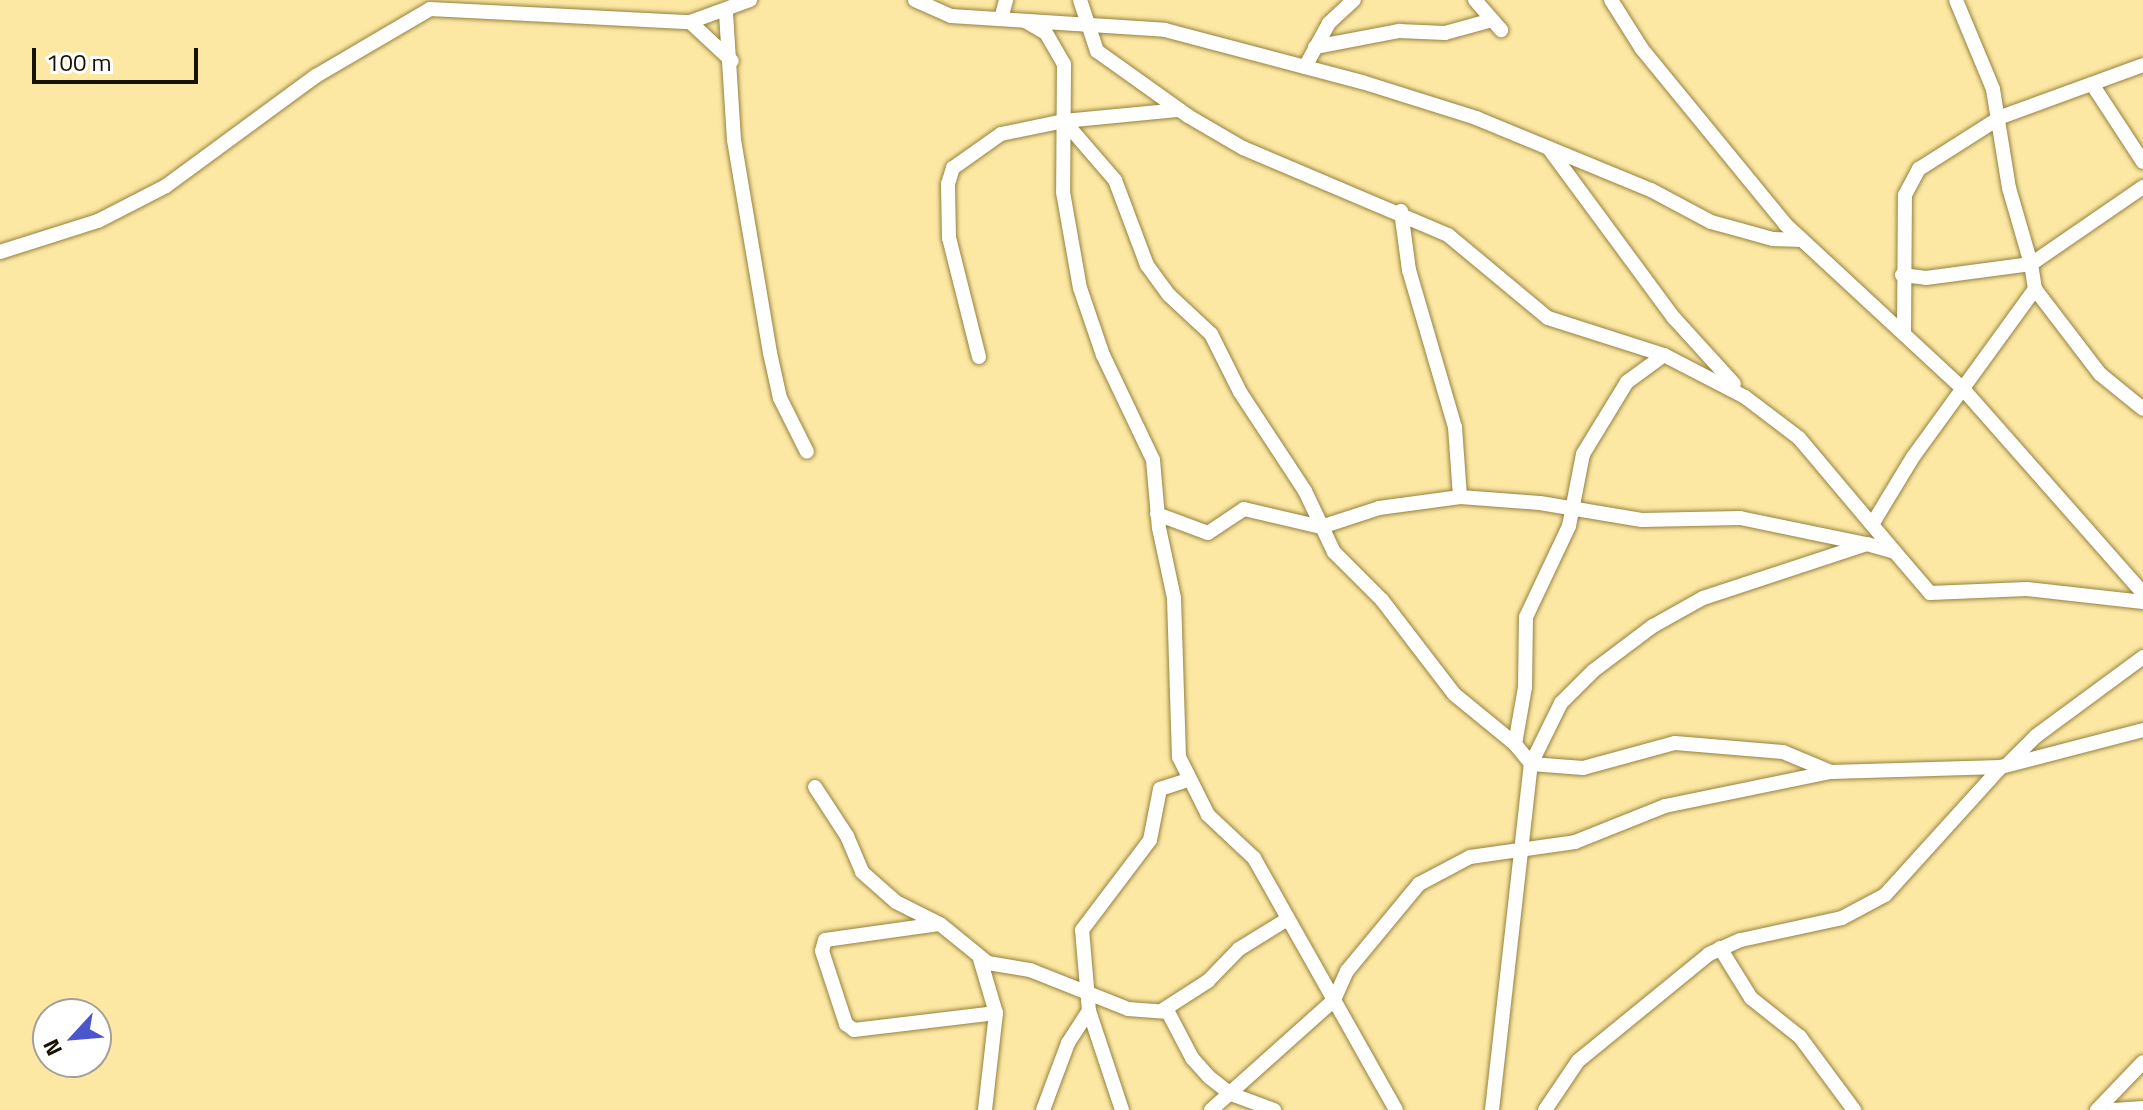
<!DOCTYPE html>
<style>
body{margin:0}
#map{position:relative;width:2143px;height:1110px;overflow:hidden;background:#fce8a3;font-family:"Titillium Web",sans-serif}
div>[style]{position:absolute}
[style*='--x']{left:calc(var(--x)*1px);top:calc(var(--y)*1px);width:calc(var(--w)*1px);rotate:calc(var(--a)*1deg)}
.roads{filter:drop-shadow(0 0 2px #95823f) drop-shadow(0 0 2px #95823f)}
.minor>*{height:14px;margin:-7px;padding:0 7px;transform-origin:7px;border-radius:7px;background:#fff}
span{translate:-50% -50%;white-space:nowrap;text-align:center;line-height:1.15;-webkit-text-stroke:8px #fff;paint-order:stroke}
.north{position:absolute;left:32px;top:998px;width:80px;height:80px;box-sizing:border-box;background:#fff;border:2px solid #a3a099;border-radius:50%;rotate:244deg;font-size:22px;font-weight:700;line-height:32px;text-align:center;color:#1a1200}
.north::after{content:'';display:block;margin:auto;width:28px;height:36px;background:#4b56cc;clip-path:polygon(50% 0,100% 100%,50% 72%,0 100%)}
.scale{position:absolute;left:32px;top:48px;width:166px;height:36px;box-sizing:border-box;border:4px solid #1a1200;border-top:0;padding-left:10px;font-size:24px;line-height:28px;white-space:nowrap;color:#1a1200;-webkit-text-stroke:6px #fff;paint-order:stroke}
</style>
<div id="map">
<div class="roads">
<div class="minor">
<i style="--x:915;--y:0;--w:39;--a:24"></i>
<i style="--x:951;--y:16;--w:214;--a:3.7"></i>
<i style="--x:1165;--y:30;--w:204;--a:14.8"></i>
<i style="--x:1362;--y:82;--w:120;--a:17.5"></i>
<i style="--x:1476;--y:118;--w:189;--a:22.4"></i>
<i style="--x:1651;--y:190;--w:68;--a:28.1"></i>
<i style="--x:1711;--y:222;--w:64;--a:15.3"></i>
<i style="--x:1773;--y:239;--w:28;--a:2"></i>
<i style="--x:1080;--y:0;--w:54;--a:71.6"></i>
<i style="--x:1097;--y:51;--w:112;--a:35.5"></i>
<i style="--x:1188;--y:116;--w:64;--a:30.2"></i>
<i style="--x:1243;--y:148;--w:223;--a:23"></i>
<i style="--x:1448;--y:235;--w:130;--a:39.7"></i>
<i style="--x:1548;--y:318;--w:122;--a:17.7"></i>
<i style="--x:1664;--y:355;--w:91;--a:27.4"></i>
<i style="--x:1745;--y:397;--w:68;--a:37.2"></i>
<i style="--x:1799;--y:438;--w:148;--a:49.9"></i>
<i style="--x:1475;--y:0;--w:40;--a:49"></i>
<i style="--x:1611;--y:0;--w:58;--a:57.7"></i>
<i style="--x:1642;--y:49;--w:226;--a:50.7"></i>
<i style="--x:1785;--y:224;--w:244;--a:42.8"></i>
<i style="--x:1964;--y:390;--w:271;--a:48.6"></i>
<i style="--x:726;--y:13;--w:127;--a:86.4"></i>
<i style="--x:734;--y:140;--w:216;--a:80.4"></i>
<i style="--x:770;--y:353;--w:46;--a:77.5"></i>
<i style="--x:780;--y:398;--w:60;--a:63.4"></i>
<i style="--x:1001;--y:19;--w:20;--a:-75"></i>
<i style="--x:1025;--y:21;--w:24;--a:30"></i>
<i style="--x:1046;--y:33;--w:36;--a:60"></i>
<i style="--x:1064;--y:64;--w:128;--a:90.4"></i>
<i style="--x:1063;--y:192;--w:97;--a:80"></i>
<i style="--x:1080;--y:288;--w:71;--a:71.1"></i>
<i style="--x:1103;--y:355;--w:116;--a:64.5"></i>
<i style="--x:1153;--y:460;--w:68;--a:85"></i>
<i style="--x:1159;--y:528;--w:72;--a:77.9"></i>
<i style="--x:1174;--y:598;--w:159;--a:88.2"></i>
<i style="--x:1179;--y:757;--w:65;--a:63.4"></i>
<i style="--x:1208;--y:815;--w:63;--a:43.1"></i>
<i style="--x:1254;--y:858;--w:289;--a:60.6"></i>
<i style="--x:690;--y:22;--w:57;--a:42.9"></i>
<i style="--x:1315;--y:47;--w:86;--a:-10.8"></i>
<i style="--x:1399;--y:31;--w:46;--a:2.5"></i>
<i style="--x:1445;--y:33;--w:49;--a:-15.5"></i>
<i style="--x:1305;--y:67;--w:50;--a:-61.4"></i>
<i style="--x:1329;--y:23;--w:34;--a:-43"></i>
<i style="--x:2092;--y:84;--w:93;--a:56.8"></i>
<i style="--x:1064;--y:121;--w:78;--a:49.2"></i>
<i style="--x:1115;--y:180;--w:91;--a:69.4"></i>
<i style="--x:1147;--y:265;--w:37;--a:54"></i>
<i style="--x:1169;--y:295;--w:57;--a:42.9"></i>
<i style="--x:1211;--y:334;--w:65;--a:63.4"></i>
<i style="--x:1240;--y:392;--w:118;--a:56.7"></i>
<i style="--x:1305;--y:491;--w:68;--a:64.6"></i>
<i style="--x:1334;--y:552;--w:68;--a:45"></i>
<i style="--x:1382;--y:600;--w:118;--a:52.5"></i>
<i style="--x:1454;--y:694;--w:79;--a:39.3"></i>
<i style="--x:1515;--y:744;--w:26;--a:51"></i>
<i style="--x:1531;--y:764;--w:52;--a:4.4"></i>
<i style="--x:1583;--y:768;--w:95;--a:-15.2"></i>
<i style="--x:1675;--y:743;--w:108;--a:4.8"></i>
<i style="--x:1783;--y:752;--w:52;--a:22.6"></i>
<i style="--x:1550;--y:150;--w:209;--a:53.6"></i>
<i style="--x:1674;--y:318;--w:89;--a:47.7"></i>
<i style="--x:1401;--y:211;--w:60;--a:82.3"></i>
<i style="--x:1409;--y:270;--w:164;--a:73.7"></i>
<i style="--x:1455;--y:427;--w:70;--a:85.9"></i>
<i style="--x:0;--y:252;--w:103;--a:-17.6"></i>
<i style="--x:98;--y:221;--w:76;--a:-27.2"></i>
<i style="--x:166;--y:186;--w:186;--a:-36.3"></i>
<i style="--x:316;--y:76;--w:132;--a:-30.4"></i>
<i style="--x:430;--y:9;--w:260;--a:2.9"></i>
<i style="--x:690;--y:22;--w:64;--a:-20.1"></i>
<i style="--x:1902;--y:275;--w:24;--a:7"></i>
<i style="--x:1926;--y:278;--w:106;--a:-7.6"></i>
<i style="--x:2031;--y:264;--w:79;--a:-106.1"></i>
<i style="--x:2009;--y:188;--w:100;--a:-99.2"></i>
<i style="--x:1993;--y:89;--w:96;--a:-112.6"></i>
<i style="--x:2035;--y:289;--w:107;--a:52.6"></i>
<i style="--x:2100;--y:374;--w:55;--a:39.1"></i>
<i style="--x:1904;--y:332;--w:137;--a:-89.6"></i>
<i style="--x:1905;--y:195;--w:30;--a:-62"></i>
<i style="--x:1919;--y:169;--w:97;--a:-32.4"></i>
<i style="--x:2001;--y:117;--w:151;--a:-20.1"></i>
<i style="--x:979;--y:357;--w:123;--a:-104.1"></i>
<i style="--x:949;--y:238;--w:54;--a:-91.1"></i>
<i style="--x:948;--y:184;--w:17;--a:-73"></i>
<i style="--x:953;--y:168;--w:59;--a:-35.3"></i>
<i style="--x:1001;--y:134;--w:64;--a:-11.7"></i>
<i style="--x:1064;--y:121;--w:116;--a:-5.5"></i>
<i style="--x:1157;--y:514;--w:54;--a:20.4"></i>
<i style="--x:1208;--y:533;--w:43;--a:-33.7"></i>
<i style="--x:1244;--y:509;--w:79;--a:13.2"></i>
<i style="--x:1321;--y:527;--w:61;--a:-18.1"></i>
<i style="--x:1379;--y:508;--w:82;--a:-7.7"></i>
<i style="--x:1460;--y:497;--w:80;--a:4.3"></i>
<i style="--x:1540;--y:503;--w:103;--a:9.5"></i>
<i style="--x:1642;--y:520;--w:98;--a:-1.2"></i>
<i style="--x:1740;--y:518;--w:129;--a:11.7"></i>
<i style="--x:1873;--y:523;--w:77;--a:-58.8"></i>
<i style="--x:1913;--y:457;--w:208;--a:-54"></i>
<i style="--x:2035;--y:289;--w:25;--a:-99"></i>
<i style="--x:2031;--y:264;--w:136;--a:-34.5"></i>
<i style="--x:1515;--y:744;--w:58;--a:-80"></i>
<i style="--x:1525;--y:687;--w:70;--a:-89.2"></i>
<i style="--x:1526;--y:617;--w:101;--a:-64.7"></i>
<i style="--x:1569;--y:526;--w:73;--a:-79"></i>
<i style="--x:1583;--y:454;--w:84;--a:-58.6"></i>
<i style="--x:1627;--y:382;--w:46;--a:-36.1"></i>
<i style="--x:2009;--y:763;--w:38;--a:-45"></i>
<i style="--x:2036;--y:736;--w:133;--a:-36.4"></i>
<i style="--x:815;--y:787;--w:59;--a:56.9"></i>
<i style="--x:847;--y:836;--w:39;--a:67"></i>
<i style="--x:862;--y:872;--w:45;--a:41.4"></i>
<i style="--x:896;--y:902;--w:49;--a:26.6"></i>
<i style="--x:940;--y:924;--w:62;--a:39.1"></i>
<i style="--x:988;--y:963;--w:43;--a:9.5"></i>
<i style="--x:1030;--y:970;--w:105;--a:21.7"></i>
<i style="--x:1128;--y:1009;--w:40;--a:4.3"></i>
<i style="--x:1168;--y:1012;--w:52;--a:62.4"></i>
<i style="--x:1192;--y:1058;--w:25;--a:48"></i>
<i style="--x:1209;--y:1077;--w:28;--a:38"></i>
<i style="--x:1231;--y:1094;--w:46;--a:20.4"></i>
<i style="--x:939;--y:924;--w:115;--a:172"></i>
<i style="--x:825;--y:940;--w:11;--a:105"></i>
<i style="--x:822;--y:951;--w:77;--a:71.8"></i>
<i style="--x:846;--y:1024;--w:10;--a:37"></i>
<i style="--x:854;--y:1030;--w:143;--a:-6.8"></i>
<i style="--x:1720;--y:948;--w:59;--a:58.2"></i>
<i style="--x:1751;--y:998;--w:63;--a:38.5"></i>
<i style="--x:1800;--y:1037;--w:91;--a:53.5"></i>
<i style="--x:980;--y:959;--w:56;--a:73.5"></i>
<i style="--x:996;--y:1013;--w:98;--a:96.5"></i>
<i style="--x:1163;--y:1010;--w:54;--a:-32.8"></i>
<i style="--x:1208;--y:981;--w:45;--a:-45.9"></i>
<i style="--x:1239;--y:949;--w:55;--a:-31.7"></i>
<i style="--x:1043;--y:1110;--w:72;--a:-69.5"></i>
<i style="--x:1068;--y:1043;--w:38;--a:-57"></i>
<i style="--x:1122;--y:1110;--w:104;--a:-108.4"></i>
<i style="--x:1089;--y:1011;--w:81;--a:-94.9"></i>
<i style="--x:1082;--y:930;--w:113;--a:-52.9"></i>
<i style="--x:1150;--y:840;--w:52;--a:-78.9"></i>
<i style="--x:1160;--y:789;--w:28;--a:-18"></i>
<i style="--x:1211;--y:1110;--w:165;--a:-41.8"></i>
<i style="--x:1334;--y:1000;--w:32;--a:-66"></i>
<i style="--x:1347;--y:971;--w:113;--a:-50.4"></i>
<i style="--x:1419;--y:884;--w:58;--a:-27.9"></i>
<i style="--x:1470;--y:857;--w:106;--a:-8.1"></i>
<i style="--x:1575;--y:842;--w:97;--a:-21.8"></i>
<i style="--x:1665;--y:806;--w:169;--a:-11.6"></i>
<i style="--x:1831;--y:772;--w:170;--a:-1.7"></i>
<i style="--x:2001;--y:767;--w:147;--a:-14.6"></i>
<i style="--x:1492;--y:1110;--w:348;--a:-83.6"></i>
<i style="--x:1531;--y:764;--w:68;--a:-63.8"></i>
<i style="--x:1561;--y:703;--w:45;--a:-45"></i>
<i style="--x:1593;--y:671;--w:75;--a:-36.9"></i>
<i style="--x:1653;--y:626;--w:57;--a:-29.2"></i>
<i style="--x:1703;--y:598;--w:173;--a:-18.2"></i>
<i style="--x:1867;--y:544;--w:29;--a:16"></i>
<i style="--x:1895;--y:552;--w:54;--a:49.5"></i>
<i style="--x:1930;--y:593;--w:97;--a:-2.4"></i>
<i style="--x:2027;--y:589;--w:117;--a:6.4"></i>
<i style="--x:1545;--y:1110;--w:59;--a:-56"></i>
<i style="--x:1578;--y:1061;--w:169;--a:-39.2"></i>
<i style="--x:1709;--y:954;--w:35;--a:-24"></i>
<i style="--x:1741;--y:940;--w:103;--a:-12.3"></i>
<i style="--x:1842;--y:918;--w:49;--a:-28.1"></i>
<i style="--x:1885;--y:895;--w:173;--a:-47.8"></i>
<i style="--x:2097;--y:1110;--w:66;--a:-46.2"></i>
<i style="--x:2114;--y:1110;--w:29;--a:-4"></i>
</div>
</div>
<div class="north">N</div>
<div class="scale">100 m</div>
</div>
